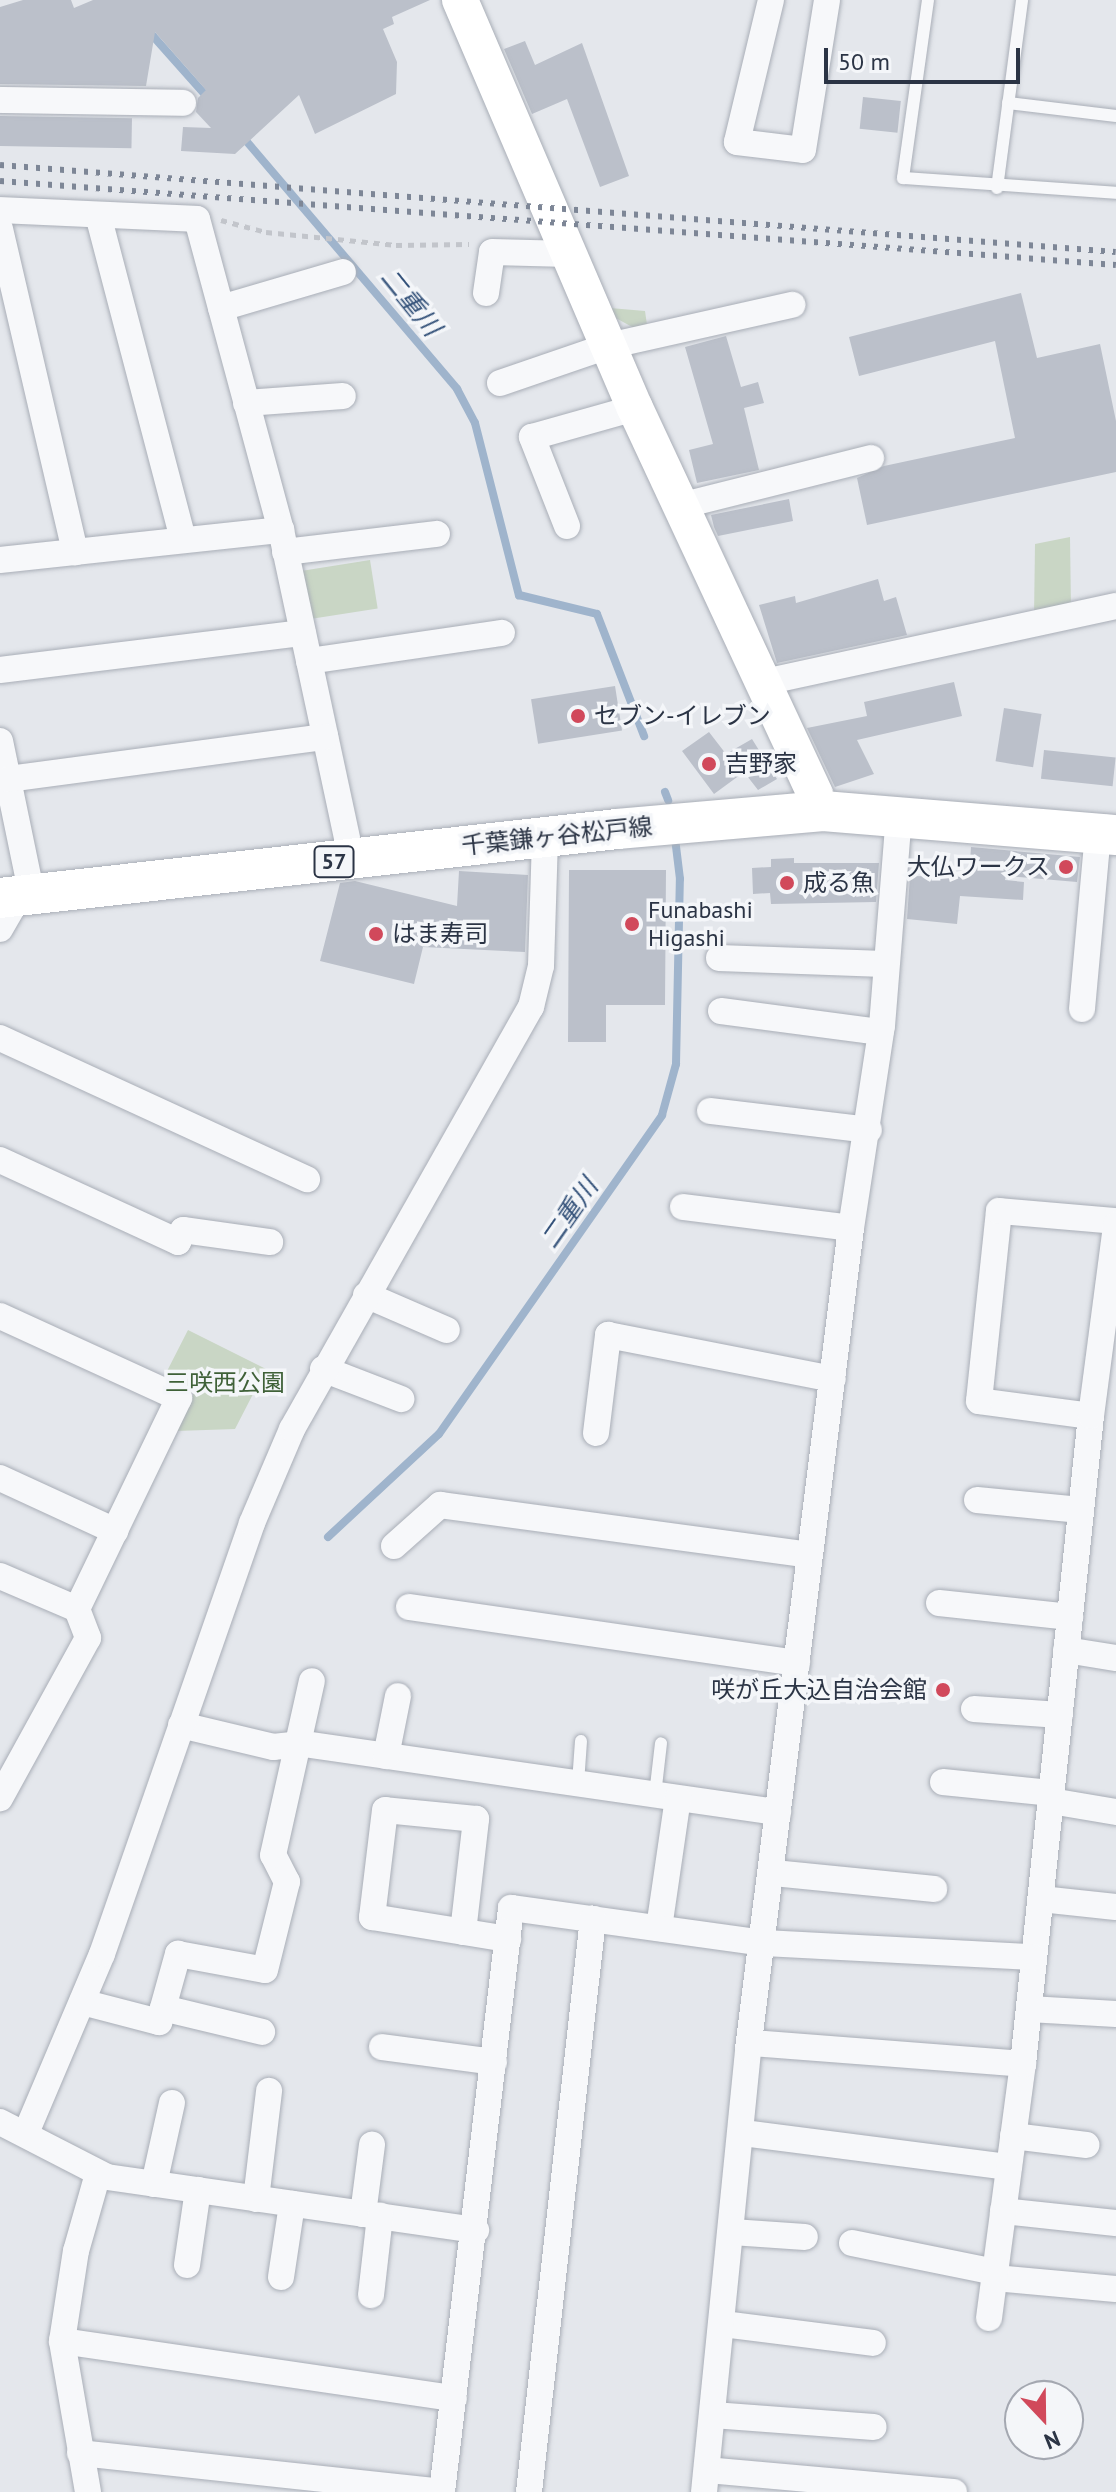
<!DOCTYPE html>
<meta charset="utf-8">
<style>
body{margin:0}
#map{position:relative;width:1116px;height:2492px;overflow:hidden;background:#e4e7ec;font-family:"PT Sans","Noto Sans JP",sans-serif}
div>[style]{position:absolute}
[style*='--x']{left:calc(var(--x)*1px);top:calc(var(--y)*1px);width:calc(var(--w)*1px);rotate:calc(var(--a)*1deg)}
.green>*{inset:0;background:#c9d6c5;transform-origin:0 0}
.stream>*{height:8px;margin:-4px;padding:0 4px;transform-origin:4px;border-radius:4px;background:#9fb4cc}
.building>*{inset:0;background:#bbc0ca;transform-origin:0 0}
.path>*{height:5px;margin-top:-2.5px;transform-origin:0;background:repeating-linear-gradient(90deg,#c2c5cb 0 6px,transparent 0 12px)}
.roads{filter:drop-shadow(0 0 2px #a9aeb7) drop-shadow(0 0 2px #a9aeb7)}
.lane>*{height:12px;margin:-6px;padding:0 6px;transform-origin:6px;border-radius:6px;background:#f7f8fa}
.street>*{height:26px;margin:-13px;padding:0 13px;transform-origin:13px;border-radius:13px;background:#f7f8fa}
.secondary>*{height:36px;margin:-18px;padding:0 18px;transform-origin:18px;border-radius:18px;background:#fff}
.primary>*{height:40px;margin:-20px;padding:0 20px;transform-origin:20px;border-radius:20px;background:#fff}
.rail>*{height:6px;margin-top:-3px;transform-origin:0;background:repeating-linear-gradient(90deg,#7d8696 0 4px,transparent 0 12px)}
.dots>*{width:22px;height:22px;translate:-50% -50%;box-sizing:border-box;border:4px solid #f4f6f9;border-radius:50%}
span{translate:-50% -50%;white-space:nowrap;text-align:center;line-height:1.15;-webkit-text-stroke:7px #f4f6f9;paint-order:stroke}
.shield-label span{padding:2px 6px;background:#f4f6f9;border:2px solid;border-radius:6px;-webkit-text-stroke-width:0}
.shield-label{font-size:22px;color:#2b3445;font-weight:700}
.poi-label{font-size:24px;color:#2b3445}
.left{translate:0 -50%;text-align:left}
.right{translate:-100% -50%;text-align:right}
.street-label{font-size:24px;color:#2b3445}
.park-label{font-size:24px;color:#3f6138}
.water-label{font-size:26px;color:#34527a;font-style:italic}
.north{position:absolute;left:1004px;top:2380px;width:80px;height:80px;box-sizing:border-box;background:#f4f6f9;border:2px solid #a4a8b1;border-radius:50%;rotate:158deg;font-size:22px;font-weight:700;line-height:32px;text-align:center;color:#2b3445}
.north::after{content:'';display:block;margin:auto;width:28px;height:36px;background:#d1495b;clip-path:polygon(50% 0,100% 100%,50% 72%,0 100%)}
.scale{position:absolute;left:824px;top:48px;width:196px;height:36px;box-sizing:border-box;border:4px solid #2b3445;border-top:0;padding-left:10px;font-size:24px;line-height:28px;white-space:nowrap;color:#2b3445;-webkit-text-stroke:6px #f4f6f9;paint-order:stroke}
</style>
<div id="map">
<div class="green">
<i style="clip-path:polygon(610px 308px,645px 311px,647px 325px,634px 328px,614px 317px)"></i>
<i style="clip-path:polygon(1070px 537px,1071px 609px,1034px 617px,1035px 544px)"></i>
<i style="left:370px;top:560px;width:49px;height:73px;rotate:81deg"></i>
<i style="clip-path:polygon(188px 1330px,266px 1369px,235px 1429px,176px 1431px,195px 1390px,164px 1377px)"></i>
</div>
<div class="stream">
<i style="--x:147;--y:36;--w:6;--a:0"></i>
<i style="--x:153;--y:36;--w:84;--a:48.4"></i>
<i style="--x:242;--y:136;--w:332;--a:49.6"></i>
<i style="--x:457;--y:389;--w:38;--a:62"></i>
<i style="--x:475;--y:423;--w:178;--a:75.7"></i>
<i style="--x:519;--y:595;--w:80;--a:13.7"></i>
<i style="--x:597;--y:614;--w:131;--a:68.9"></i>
<i style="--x:665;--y:792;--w:9;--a:69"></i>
<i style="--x:328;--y:1537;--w:151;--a:-42.9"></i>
<i style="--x:439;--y:1434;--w:389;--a:-55"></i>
<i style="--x:662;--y:1115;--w:53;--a:-74.6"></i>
<i style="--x:676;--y:1064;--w:185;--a:-88.8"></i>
<i style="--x:680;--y:879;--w:35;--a:-97"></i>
</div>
<div class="building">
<i style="clip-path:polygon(23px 0,71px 0,74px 8px,93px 0,430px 0,392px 17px,394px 24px,383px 29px,397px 62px,396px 94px,315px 134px,299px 95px,235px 154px,181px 151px,183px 127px,211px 128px,196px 112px,198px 98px,206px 90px,155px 32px,146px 86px,0 84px,0 7px)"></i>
<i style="clip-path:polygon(525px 41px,535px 65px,582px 43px,629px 176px,600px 187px,567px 99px,532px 114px,504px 49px)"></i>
<i style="left:863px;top:97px;width:38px;height:32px;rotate:6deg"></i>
<i style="left:0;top:116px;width:132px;height:30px;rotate:1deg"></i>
<i style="clip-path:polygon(1021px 293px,1037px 358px,1100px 344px,1116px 421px,1116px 472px,867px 525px,857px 478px,884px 466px,1015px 438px,995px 341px,859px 376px,849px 337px)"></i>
<i style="clip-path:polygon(726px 336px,741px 387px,758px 382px,764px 403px,744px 408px,759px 470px,697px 483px,689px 450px,713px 444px,685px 347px)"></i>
<i style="clip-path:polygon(789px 499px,793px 521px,718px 536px,714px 527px,711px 515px)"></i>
<i style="clip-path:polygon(878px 579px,884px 601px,896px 597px,907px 635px,777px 663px,759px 605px,795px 596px,796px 603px)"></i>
<i style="clip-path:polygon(954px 682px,962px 716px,857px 740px,874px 774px,835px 787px,807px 728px,867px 716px,864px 702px)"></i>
<i style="left:615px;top:686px;width:45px;height:85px;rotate:81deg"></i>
<i style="left:1004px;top:708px;width:38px;height:54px;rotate:9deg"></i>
<i style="clip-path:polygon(709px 732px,726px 754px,752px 739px,777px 779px,758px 790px,744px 772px,714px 794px,682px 751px)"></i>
<i style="left:1044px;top:750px;width:72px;height:29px;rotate:6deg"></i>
<i style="clip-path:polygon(971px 847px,1080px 857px,1077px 882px,1006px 876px,1005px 880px,1024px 882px,1023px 900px,960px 896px,957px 924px,907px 919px,910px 876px,969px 877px)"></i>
<i style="clip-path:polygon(794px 858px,794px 863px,879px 863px,876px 902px,771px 904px,770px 893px,753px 894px,752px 868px,771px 867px,771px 859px)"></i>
<i style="clip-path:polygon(569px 870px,666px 870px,665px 1005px,606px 1005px,606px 1042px,568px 1042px)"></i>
<i style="clip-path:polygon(459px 871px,528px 875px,525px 952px,423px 947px,414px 984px,320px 961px,340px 883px,355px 881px,457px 906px)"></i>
</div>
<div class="path">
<i style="--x:221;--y:220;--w:47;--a:14.9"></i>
<i style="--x:266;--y:232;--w:131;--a:5.7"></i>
<i style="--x:396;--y:245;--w:73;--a:-0.8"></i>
</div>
<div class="roads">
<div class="lane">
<i style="--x:928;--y:0;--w:180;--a:98"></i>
<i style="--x:903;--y:178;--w:214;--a:4"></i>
<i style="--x:1008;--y:103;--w:109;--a:6.9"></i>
<i style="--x:997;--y:188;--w:190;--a:-82.4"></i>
<i style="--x:578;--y:1783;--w:42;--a:-85.9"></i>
<i style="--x:655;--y:1795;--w:52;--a:-83.4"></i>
</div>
<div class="street">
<i style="--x:771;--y:0;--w:146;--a:103.5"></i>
<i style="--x:737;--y:142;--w:66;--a:6.9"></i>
<i style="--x:803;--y:150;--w:152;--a:-80.9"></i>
<i style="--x:0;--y:100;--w:183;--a:0.9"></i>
<i style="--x:0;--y:210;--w:197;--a:2.6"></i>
<i style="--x:197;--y:219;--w:322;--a:74.9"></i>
<i style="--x:281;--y:530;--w:316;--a:77.9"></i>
<i style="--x:98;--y:215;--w:336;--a:75.3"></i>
<i style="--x:0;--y:229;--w:332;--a:76.9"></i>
<i style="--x:486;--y:293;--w:41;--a:-81.7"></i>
<i style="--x:492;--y:252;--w:77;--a:1.5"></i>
<i style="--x:221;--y:308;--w:127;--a:-16.4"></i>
<i style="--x:500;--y:383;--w:114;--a:-18.9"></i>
<i style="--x:608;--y:346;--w:189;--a:-12.6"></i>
<i style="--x:246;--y:403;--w:97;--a:-4.1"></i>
<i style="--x:680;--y:506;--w:197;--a:-14.1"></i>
<i style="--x:567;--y:526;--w:96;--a:-111.5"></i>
<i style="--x:532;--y:437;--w:107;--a:-15.7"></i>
<i style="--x:285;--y:552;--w:153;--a:-6.8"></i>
<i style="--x:0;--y:560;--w:283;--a:-6.1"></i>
<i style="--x:309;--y:661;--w:195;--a:-8.3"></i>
<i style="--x:0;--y:670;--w:305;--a:-7"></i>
<i style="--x:760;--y:683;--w:364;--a:-12.2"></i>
<i style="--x:0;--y:741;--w:138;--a:78.3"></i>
<i style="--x:9;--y:779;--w:319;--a:-7.6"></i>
<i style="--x:0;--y:929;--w:38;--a:-60"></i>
<i style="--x:719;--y:958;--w:165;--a:2.1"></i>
<i style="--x:1082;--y:1009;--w:177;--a:-84.8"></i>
<i style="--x:721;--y:1011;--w:161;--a:7.5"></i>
<i style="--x:0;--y:1038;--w:338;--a:24.7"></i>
<i style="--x:710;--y:1111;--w:160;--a:6.8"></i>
<i style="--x:0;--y:1160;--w:196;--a:24.7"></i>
<i style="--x:178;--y:1242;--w:13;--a:-67"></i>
<i style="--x:183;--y:1230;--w:88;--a:7.9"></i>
<i style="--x:683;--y:1207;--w:169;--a:7.1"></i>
<i style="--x:366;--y:1295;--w:88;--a:23.4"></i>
<i style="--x:0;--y:1316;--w:197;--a:24.6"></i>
<i style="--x:179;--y:1398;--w:234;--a:115.8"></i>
<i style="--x:77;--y:1609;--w:31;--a:69"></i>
<i style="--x:88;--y:1638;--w:183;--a:118.8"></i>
<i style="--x:323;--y:1369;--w:84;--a:21"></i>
<i style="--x:1091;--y:1416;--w:113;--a:-172.4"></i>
<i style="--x:979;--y:1401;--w:191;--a:-84"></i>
<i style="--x:999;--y:1211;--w:117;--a:4.9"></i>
<i style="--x:596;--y:1433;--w:99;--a:-83"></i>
<i style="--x:608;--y:1335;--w:229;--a:11.1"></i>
<i style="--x:0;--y:1478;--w:127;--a:24.7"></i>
<i style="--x:977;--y:1500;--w:104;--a:5.5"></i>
<i style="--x:394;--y:1546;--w:62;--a:-41.7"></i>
<i style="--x:440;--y:1505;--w:373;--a:7.7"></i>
<i style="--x:0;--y:1576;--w:84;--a:23.2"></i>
<i style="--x:939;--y:1603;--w:132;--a:6.1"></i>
<i style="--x:409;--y:1607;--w:392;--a:8.2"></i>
<i style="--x:1066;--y:1650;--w:51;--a:9.1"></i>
<i style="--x:974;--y:1709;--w:86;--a:4"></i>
<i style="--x:181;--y:1725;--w:95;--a:13.4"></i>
<i style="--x:273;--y:1747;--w:31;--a:-6"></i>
<i style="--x:304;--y:1744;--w:479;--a:8.2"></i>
<i style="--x:386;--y:1756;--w:61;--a:-78.7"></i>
<i style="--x:943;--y:1782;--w:110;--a:5.8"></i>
<i style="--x:1051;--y:1801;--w:66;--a:9.6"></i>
<i style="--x:774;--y:1873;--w:161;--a:5.7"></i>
<i style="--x:1041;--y:1899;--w:75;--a:6.1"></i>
<i style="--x:659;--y:1928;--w:131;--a:-81.7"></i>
<i style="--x:463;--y:1932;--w:114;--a:-83.4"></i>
<i style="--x:476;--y:1819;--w:91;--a:-174.4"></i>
<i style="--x:385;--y:1810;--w:108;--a:96.9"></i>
<i style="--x:372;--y:1917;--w:138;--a:9.2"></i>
<i style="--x:82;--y:2002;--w:80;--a:14.6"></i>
<i style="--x:159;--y:2022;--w:71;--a:-74.4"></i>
<i style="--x:178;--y:1954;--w:88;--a:10.4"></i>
<i style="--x:265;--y:1970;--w:91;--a:-76"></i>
<i style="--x:287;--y:1882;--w:30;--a:-117"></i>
<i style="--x:273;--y:1855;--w:178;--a:-77.4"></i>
<i style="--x:163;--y:2008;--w:102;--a:13.6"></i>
<i style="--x:1029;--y:2009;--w:87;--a:3.3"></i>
<i style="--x:752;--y:2043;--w:272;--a:4.4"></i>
<i style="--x:382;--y:2047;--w:113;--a:7.6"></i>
<i style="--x:0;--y:2122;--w:120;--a:27.2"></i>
<i style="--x:107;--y:2177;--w:373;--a:8.2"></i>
<i style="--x:26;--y:2133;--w:194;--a:-67"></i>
<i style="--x:102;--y:1954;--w:456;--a:-70.8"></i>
<i style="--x:252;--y:1523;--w:102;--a:-66.9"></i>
<i style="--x:292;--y:1429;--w:485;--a:-60.5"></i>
<i style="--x:531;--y:1007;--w:42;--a:-76.3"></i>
<i style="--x:541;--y:966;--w:129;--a:-88.2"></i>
<i style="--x:743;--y:2133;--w:268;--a:7.3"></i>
<i style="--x:1013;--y:2136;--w:74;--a:7"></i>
<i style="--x:154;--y:2184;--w:83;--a:-77.5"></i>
<i style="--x:256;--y:2199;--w:109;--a:-83.1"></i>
<i style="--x:1003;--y:2211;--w:114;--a:6.1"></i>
<i style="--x:363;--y:2214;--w:70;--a:-82.6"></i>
<i style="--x:732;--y:2232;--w:73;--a:3.9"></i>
<i style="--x:852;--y:2243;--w:146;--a:11.5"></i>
<i style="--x:187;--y:2265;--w:76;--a:-81.7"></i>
<i style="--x:281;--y:2277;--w:74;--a:-81.4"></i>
<i style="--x:995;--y:2278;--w:121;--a:5.2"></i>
<i style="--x:371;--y:2295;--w:80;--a:-83.5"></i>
<i style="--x:989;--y:2318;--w:256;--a:-82.4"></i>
<i style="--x:1023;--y:2064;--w:652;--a:-84.01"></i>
<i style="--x:1091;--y:1416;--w:193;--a:-82.5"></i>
<i style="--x:723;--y:2324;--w:151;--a:7.2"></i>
<i style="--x:62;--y:2341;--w:396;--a:8.3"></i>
<i style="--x:713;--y:2415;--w:161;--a:4.3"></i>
<i style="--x:80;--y:2453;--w:364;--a:6.1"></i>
<i style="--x:707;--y:2470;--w:248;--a:5.1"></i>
<i style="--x:88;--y:2492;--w:153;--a:-99.8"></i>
<i style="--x:62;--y:2341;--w:91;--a:-81.2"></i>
<i style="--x:76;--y:2251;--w:80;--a:-74.1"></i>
<i style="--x:442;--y:2492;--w:588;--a:-83.26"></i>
<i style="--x:511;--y:1908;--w:254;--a:7.9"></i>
<i style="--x:763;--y:1943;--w:271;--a:3"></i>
<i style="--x:529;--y:2492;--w:577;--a:-83.63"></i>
<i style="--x:704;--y:2492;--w:445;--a:-84.3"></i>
<i style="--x:748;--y:2049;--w:827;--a:-82.85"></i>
<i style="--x:851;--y:1228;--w:204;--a:-81.3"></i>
<i style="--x:882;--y:1026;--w:213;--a:-85.4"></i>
</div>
<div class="secondary">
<i style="--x:460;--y:0;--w:444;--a:66.8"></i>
<i style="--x:635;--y:408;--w:426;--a:65"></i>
</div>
<div class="primary">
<i style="--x:0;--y:898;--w:621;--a:-6.38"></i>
<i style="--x:617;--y:829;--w:207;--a:-5"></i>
<i style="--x:823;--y:811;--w:294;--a:4.7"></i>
</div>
</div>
<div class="rail">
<i style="--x:0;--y:165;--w:1119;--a:4.46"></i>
<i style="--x:0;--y:181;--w:1119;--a:4.3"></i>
</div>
<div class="dots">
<i style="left:578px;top:716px;background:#d1495b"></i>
<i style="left:709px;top:764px;background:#d1495b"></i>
<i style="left:1066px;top:867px;background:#d1495b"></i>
<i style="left:787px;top:883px;background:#d1495b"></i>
<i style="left:632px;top:924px;background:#d1495b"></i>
<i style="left:376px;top:934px;background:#d1495b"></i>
<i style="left:943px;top:1690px;background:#d1495b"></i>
</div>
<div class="shield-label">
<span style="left:334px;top:862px">57</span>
</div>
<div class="poi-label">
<span class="left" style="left:594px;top:716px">セブン-イレブン</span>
<span class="left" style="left:725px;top:764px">吉野家</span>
<span class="right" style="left:1050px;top:867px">大仏ワークス</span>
<span class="left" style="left:803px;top:883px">成る魚</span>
<span class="left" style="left:648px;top:924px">Funabashi<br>Higashi</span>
<span class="left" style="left:392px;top:934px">はま寿司</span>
<span class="right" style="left:927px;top:1690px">咲が丘大込自治会館</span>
</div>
<div class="street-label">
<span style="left:557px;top:836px;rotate:-6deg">千葉鎌ヶ谷松戸線</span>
</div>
<div class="park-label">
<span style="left:225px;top:1383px">三咲西公園</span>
</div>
<div class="water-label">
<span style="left:411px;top:302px;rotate:51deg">二重川</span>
<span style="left:569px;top:1213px;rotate:-55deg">二重川</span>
</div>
<div class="north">N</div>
<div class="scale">50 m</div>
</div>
